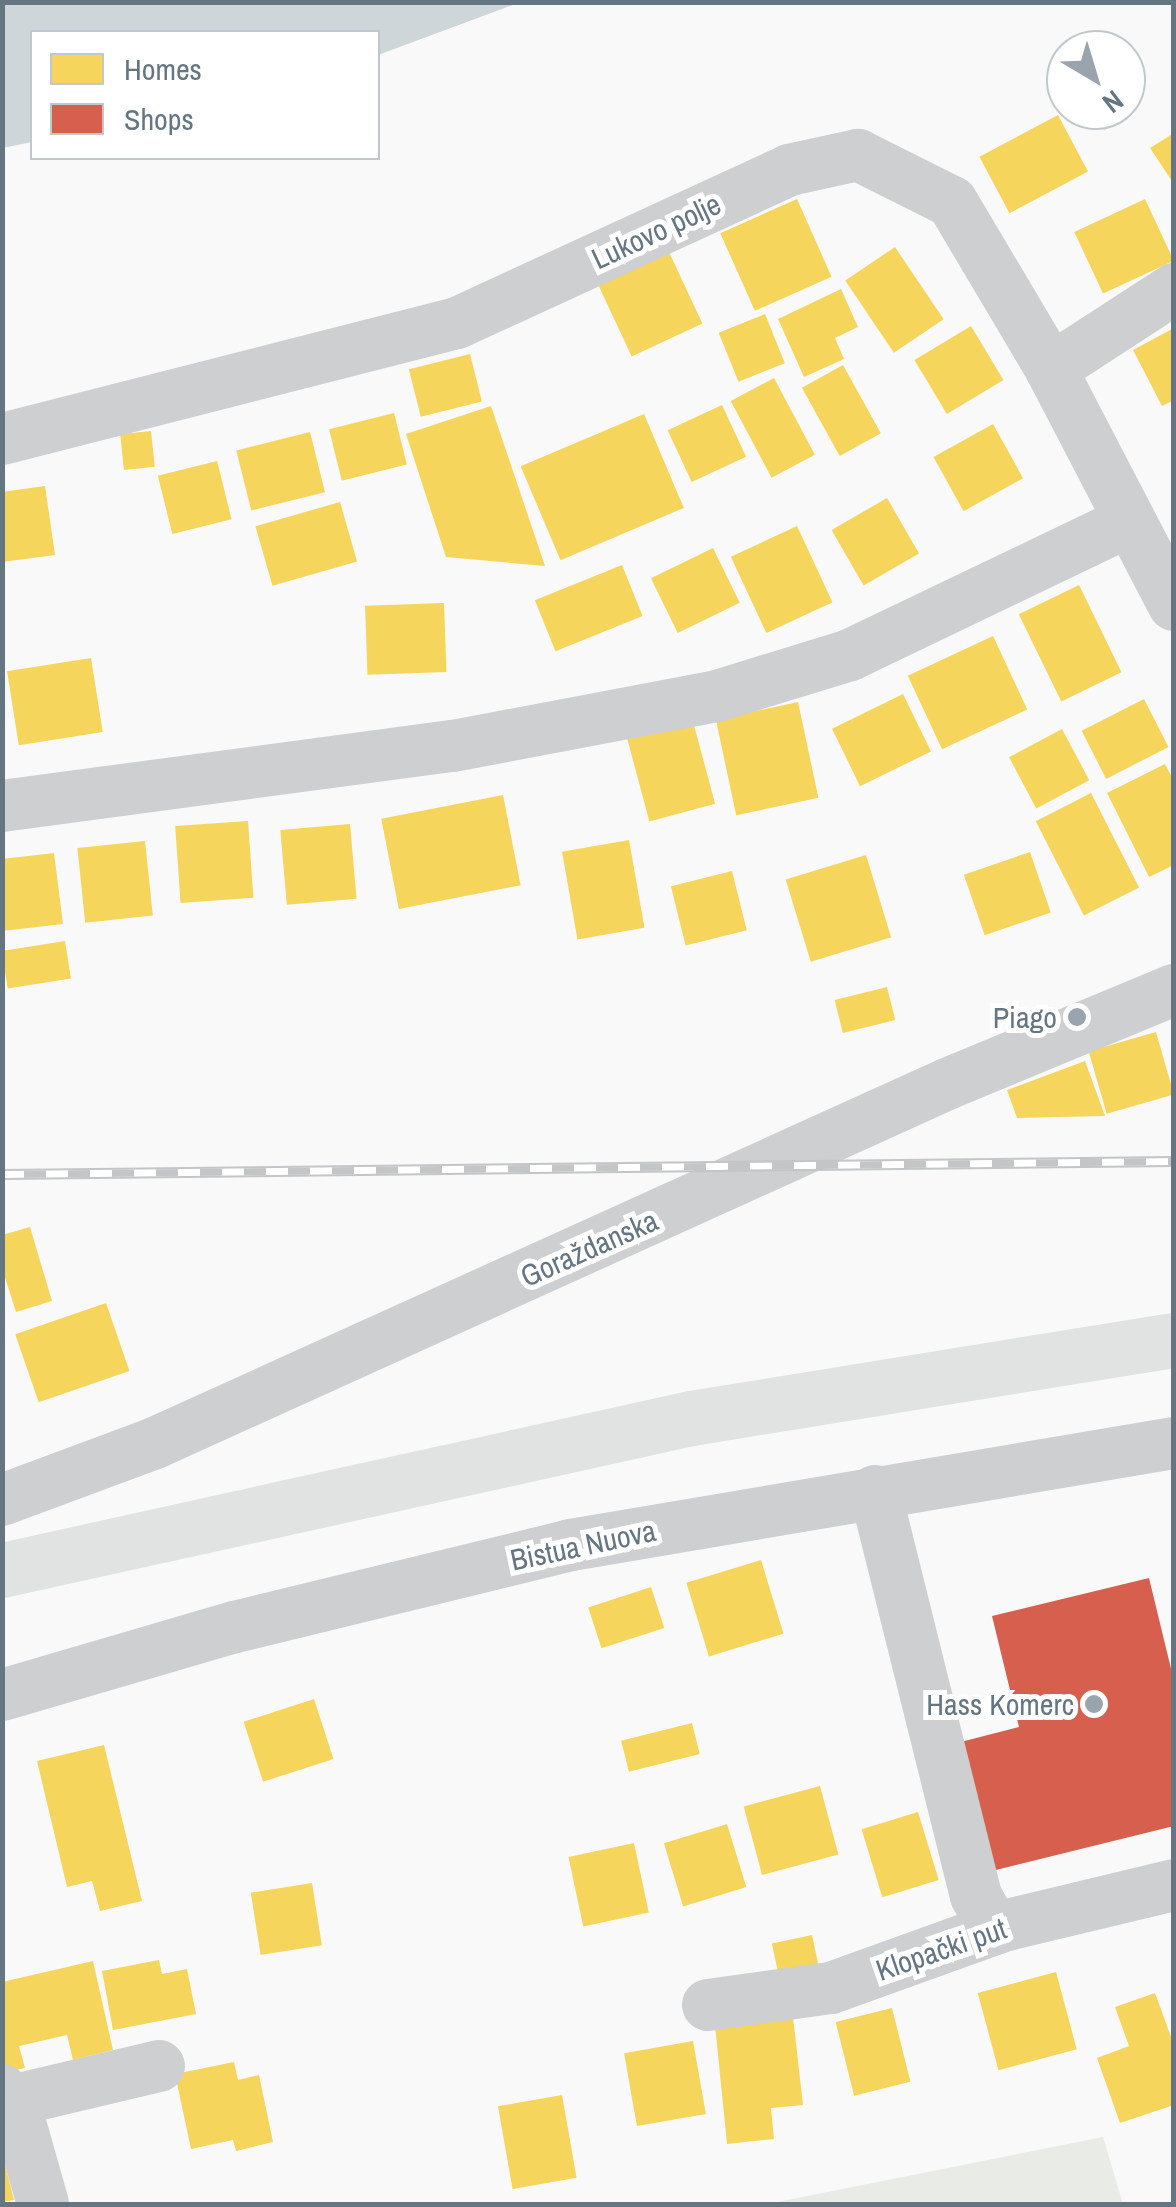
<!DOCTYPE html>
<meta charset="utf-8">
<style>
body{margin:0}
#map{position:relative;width:1176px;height:2207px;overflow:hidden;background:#f9f9f9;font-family:"Archivo Narrow",sans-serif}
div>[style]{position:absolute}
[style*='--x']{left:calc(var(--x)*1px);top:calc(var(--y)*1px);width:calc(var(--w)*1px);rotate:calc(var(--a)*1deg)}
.green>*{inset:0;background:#e8ebe6}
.water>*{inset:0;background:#ced6d9}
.homes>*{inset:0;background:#f6d55c;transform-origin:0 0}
.shops>*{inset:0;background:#d6604d}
.minor>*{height:52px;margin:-26px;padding:0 26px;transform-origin:26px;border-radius:26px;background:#cecfd0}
.highway>*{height:55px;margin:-27.5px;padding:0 27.5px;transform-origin:27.5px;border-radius:27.5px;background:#e1e2e2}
.rail>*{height:11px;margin-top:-5.5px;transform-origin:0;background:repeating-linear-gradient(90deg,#fff 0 22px,#c3c5c6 0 44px);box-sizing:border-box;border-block:2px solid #c3c5c6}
.dots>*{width:28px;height:28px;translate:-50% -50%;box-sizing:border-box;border:5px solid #fff;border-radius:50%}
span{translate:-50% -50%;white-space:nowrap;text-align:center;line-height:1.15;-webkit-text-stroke:10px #fff;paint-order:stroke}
.street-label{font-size:30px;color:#657683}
.poi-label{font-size:30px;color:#657683}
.right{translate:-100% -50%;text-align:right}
.frame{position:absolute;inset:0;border:5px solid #657683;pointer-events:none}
.legend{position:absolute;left:30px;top:30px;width:350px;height:130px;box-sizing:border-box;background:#fff;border:2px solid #c1c8cd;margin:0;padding:12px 18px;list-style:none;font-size:30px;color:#657683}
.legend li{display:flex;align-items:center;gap:20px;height:50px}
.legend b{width:50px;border:2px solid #c1c8cd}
.north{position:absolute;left:1046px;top:30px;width:100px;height:100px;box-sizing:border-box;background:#fff;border:2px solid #c1c8cd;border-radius:50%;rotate:142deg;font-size:28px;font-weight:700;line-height:40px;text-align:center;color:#657683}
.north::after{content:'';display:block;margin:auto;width:35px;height:45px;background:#99a4ac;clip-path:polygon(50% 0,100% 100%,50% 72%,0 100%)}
</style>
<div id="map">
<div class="green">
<i style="clip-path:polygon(1103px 2137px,1123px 2204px,767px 2204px)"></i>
</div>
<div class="water">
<i style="clip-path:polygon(2px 3px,3px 2px,518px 3px,378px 55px,378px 32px,32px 32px,32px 142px,3px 148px)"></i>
</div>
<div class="homes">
<i style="left:1058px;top:115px;width:64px;height:89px;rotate:62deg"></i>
<i style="clip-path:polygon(1174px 133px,1174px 184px,1150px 148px)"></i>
<i style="left:797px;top:199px;width:85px;height:84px;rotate:66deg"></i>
<i style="left:1145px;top:199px;width:68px;height:78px;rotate:65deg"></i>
<i style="left:895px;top:247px;width:87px;height:60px;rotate:56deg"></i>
<i style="left:669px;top:252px;width:79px;height:78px;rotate:65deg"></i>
<i style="clip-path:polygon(841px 289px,858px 327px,835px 338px,844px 359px,804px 377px,778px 319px)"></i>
<i style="left:765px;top:314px;width:53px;height:50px;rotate:68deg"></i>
<i style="left:971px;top:326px;width:63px;height:66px;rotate:59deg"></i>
<i style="clip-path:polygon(1174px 328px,1174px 400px,1162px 406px,1133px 350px)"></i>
<i style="left:470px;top:354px;width:49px;height:63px;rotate:76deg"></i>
<i style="left:843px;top:365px;width:78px;height:47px;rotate:61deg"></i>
<i style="left:774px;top:378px;width:87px;height:49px;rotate:62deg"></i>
<i style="left:722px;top:405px;width:57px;height:60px;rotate:65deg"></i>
<i style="clip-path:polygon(491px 406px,545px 566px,446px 557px,406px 434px)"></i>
<i style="left:394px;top:413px;width:53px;height:67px;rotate:76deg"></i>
<i style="left:644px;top:414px;width:102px;height:134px;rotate:67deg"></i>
<i style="left:993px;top:424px;width:62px;height:68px;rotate:61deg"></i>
<i style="left:151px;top:431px;width:36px;height:31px;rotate:84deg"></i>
<i style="left:310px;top:432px;width:62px;height:76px;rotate:76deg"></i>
<i style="left:217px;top:461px;width:60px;height:61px;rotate:76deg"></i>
<i style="clip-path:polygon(45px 486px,55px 555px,2px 562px,2px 492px)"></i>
<i style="left:887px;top:498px;width:64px;height:64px;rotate:60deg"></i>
<i style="left:340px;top:502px;width:62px;height:88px;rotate:74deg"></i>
<i style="left:797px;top:526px;width:84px;height:73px;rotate:65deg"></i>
<i style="left:713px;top:548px;width:61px;height:69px;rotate:64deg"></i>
<i style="left:622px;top:565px;width:55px;height:94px;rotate:68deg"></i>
<i style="left:1079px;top:585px;width:97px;height:67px;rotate:64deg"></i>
<i style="left:444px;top:603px;width:69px;height:79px;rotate:88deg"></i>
<i style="left:993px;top:636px;width:81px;height:94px;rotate:65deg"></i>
<i style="left:91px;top:658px;width:75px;height:85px;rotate:81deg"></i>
<i style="left:903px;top:694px;width:64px;height:79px;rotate:64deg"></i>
<i style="left:1144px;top:699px;width:54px;height:70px;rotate:63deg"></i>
<i style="left:798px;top:702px;width:98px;height:84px;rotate:78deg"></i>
<i style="left:691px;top:714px;width:93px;height:68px;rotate:75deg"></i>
<i style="left:1062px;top:729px;width:58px;height:60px;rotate:62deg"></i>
<i style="clip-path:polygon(1165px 764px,1174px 781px,1174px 865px,1149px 877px,1107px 793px)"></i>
<i style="left:1091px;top:793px;width:106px;height:62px;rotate:63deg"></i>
<i style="left:503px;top:795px;width:92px;height:124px;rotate:79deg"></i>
<i style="left:248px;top:821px;width:77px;height:73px;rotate:86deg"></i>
<i style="left:350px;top:824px;width:75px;height:70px;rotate:85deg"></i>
<i style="left:629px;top:840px;width:89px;height:68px;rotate:80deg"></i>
<i style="left:145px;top:841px;width:75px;height:68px;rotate:84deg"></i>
<i style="left:1030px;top:852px;width:64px;height:70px;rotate:71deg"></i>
<i style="clip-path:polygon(54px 853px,63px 924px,2px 931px,2px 859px)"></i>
<i style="left:866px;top:855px;width:86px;height:84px;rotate:73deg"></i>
<i style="left:732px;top:871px;width:61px;height:63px;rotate:76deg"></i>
<i style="left:65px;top:941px;width:38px;height:64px;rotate:81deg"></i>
<i style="left:887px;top:987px;width:34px;height:54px;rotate:76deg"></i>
<i style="left:1156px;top:1032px;width:65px;height:70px;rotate:74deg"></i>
<i style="clip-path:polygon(1085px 1061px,1105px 1116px,1017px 1118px,1007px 1090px)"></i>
<i style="clip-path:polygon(30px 1227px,52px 1301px,16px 1312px,2px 1268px,2px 1235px)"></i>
<i style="left:106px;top:1303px;width:72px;height:96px;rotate:71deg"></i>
<i style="left:761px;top:1560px;width:77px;height:78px;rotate:73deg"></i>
<i style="left:651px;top:1587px;width:43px;height:66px;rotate:72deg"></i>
<i style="left:314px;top:1699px;width:63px;height:74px;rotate:72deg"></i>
<i style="left:692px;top:1723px;width:32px;height:73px;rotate:76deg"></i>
<i style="clip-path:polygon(104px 1745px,142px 1901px,100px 1911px,92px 1881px,67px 1887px,37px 1761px)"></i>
<i style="left:820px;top:1786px;width:71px;height:79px;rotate:75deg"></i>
<i style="left:918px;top:1812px;width:71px;height:59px;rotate:73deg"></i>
<i style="left:727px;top:1824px;width:66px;height:66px;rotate:73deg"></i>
<i style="left:634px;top:1843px;width:71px;height:67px;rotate:78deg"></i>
<i style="left:312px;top:1883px;width:63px;height:62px;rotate:81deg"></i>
<i style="left:812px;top:1935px;width:34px;height:41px;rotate:78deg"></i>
<i style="clip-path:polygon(159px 1960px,162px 1974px,187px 1969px,196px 2014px,113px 2030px,102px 1971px)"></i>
<i style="clip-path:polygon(93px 1961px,113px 2050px,73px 2060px,67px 2035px,19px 2046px,25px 2068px,2px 2073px,2px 1982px)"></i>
<i style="left:1056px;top:1972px;width:80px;height:81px;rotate:75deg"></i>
<i style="clip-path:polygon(1155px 1993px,1174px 2045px,1174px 2105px,1120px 2123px,1097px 2058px,1129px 2046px,1115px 2007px)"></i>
<i style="left:892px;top:2008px;width:76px;height:58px;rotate:76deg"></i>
<i style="clip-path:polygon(793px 2017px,803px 2105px,771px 2108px,774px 2139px,727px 2144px,715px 2025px)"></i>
<i style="left:693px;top:2041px;width:74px;height:70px;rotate:80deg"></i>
<i style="clip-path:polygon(234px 2062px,238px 2080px,259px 2075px,273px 2142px,236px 2151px,233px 2140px,191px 2149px,175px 2074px)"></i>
<i style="left:562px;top:2095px;width:84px;height:65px;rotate:80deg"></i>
<i style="clip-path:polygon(2px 2152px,14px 2200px,2px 2202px)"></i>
</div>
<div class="shops">
<i style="clip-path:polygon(1149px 1578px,1174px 1681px,1174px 1826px,980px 1874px,949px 1745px,1019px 1727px,992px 1616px)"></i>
</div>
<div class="minor">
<i style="--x:1051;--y:369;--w:147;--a:-33"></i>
<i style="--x:2;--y:439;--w:470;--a:-14.3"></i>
<i style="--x:457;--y:323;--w:366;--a:-24.7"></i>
<i style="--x:789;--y:170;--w:71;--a:-12.3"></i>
<i style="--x:858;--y:155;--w:105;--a:26.6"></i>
<i style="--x:952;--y:202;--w:194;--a:59.3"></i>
<i style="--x:1051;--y:369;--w:266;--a:62.5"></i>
<i style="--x:2;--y:806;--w:455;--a:-7.6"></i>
<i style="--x:453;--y:746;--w:269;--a:-10.7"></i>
<i style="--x:717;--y:696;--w:139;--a:-17.1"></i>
<i style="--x:850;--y:655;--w:308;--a:-25.6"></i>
<i style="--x:875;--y:1491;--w:417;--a:76"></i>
<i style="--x:976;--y:1896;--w:38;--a:61"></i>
<i style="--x:2;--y:1500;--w:163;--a:-20.4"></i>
<i style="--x:155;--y:1443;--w:870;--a:-24.38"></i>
<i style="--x:947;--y:1084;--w:246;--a:-22.5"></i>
<i style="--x:2;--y:1695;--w:243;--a:-16.3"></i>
<i style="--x:235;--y:1627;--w:346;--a:-13.7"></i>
<i style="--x:571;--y:1545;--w:612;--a:-9.6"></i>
<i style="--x:708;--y:2005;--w:124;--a:-7.9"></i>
<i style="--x:831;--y:1988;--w:183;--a:-19.8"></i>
<i style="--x:1003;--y:1926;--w:176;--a:-13.5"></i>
<i style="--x:2;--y:2090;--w:34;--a:60"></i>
<i style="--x:19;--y:2119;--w:88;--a:74.2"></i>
<i style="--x:11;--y:2101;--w:152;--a:-13.3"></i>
</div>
<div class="highway">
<i style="--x:2;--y:1570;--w:706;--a:-12.44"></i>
<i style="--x:691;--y:1418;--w:489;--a:-9.2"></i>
</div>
<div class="rail">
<i style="--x:2;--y:1174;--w:1172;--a:-0.64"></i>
</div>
<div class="dots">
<i style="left:1077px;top:1017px;background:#99a4ac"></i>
<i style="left:1094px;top:1704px;background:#99a4ac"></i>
</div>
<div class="street-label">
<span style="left:656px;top:231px;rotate:-25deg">Lukovo polje</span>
<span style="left:589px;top:1248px;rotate:-24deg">Goraždanska</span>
<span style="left:583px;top:1545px;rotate:-12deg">Bistua Nuova</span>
<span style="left:941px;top:1949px;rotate:-19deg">Klopački put</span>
</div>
<div class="poi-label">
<span class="right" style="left:1057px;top:1017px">Piago</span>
<span class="right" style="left:1074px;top:1704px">Hass Komerc</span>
</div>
<div class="frame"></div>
<ul class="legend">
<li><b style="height:28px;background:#f6d55c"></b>Homes</li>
<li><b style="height:28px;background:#d6604d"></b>Shops</li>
</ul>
<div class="north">N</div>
</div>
